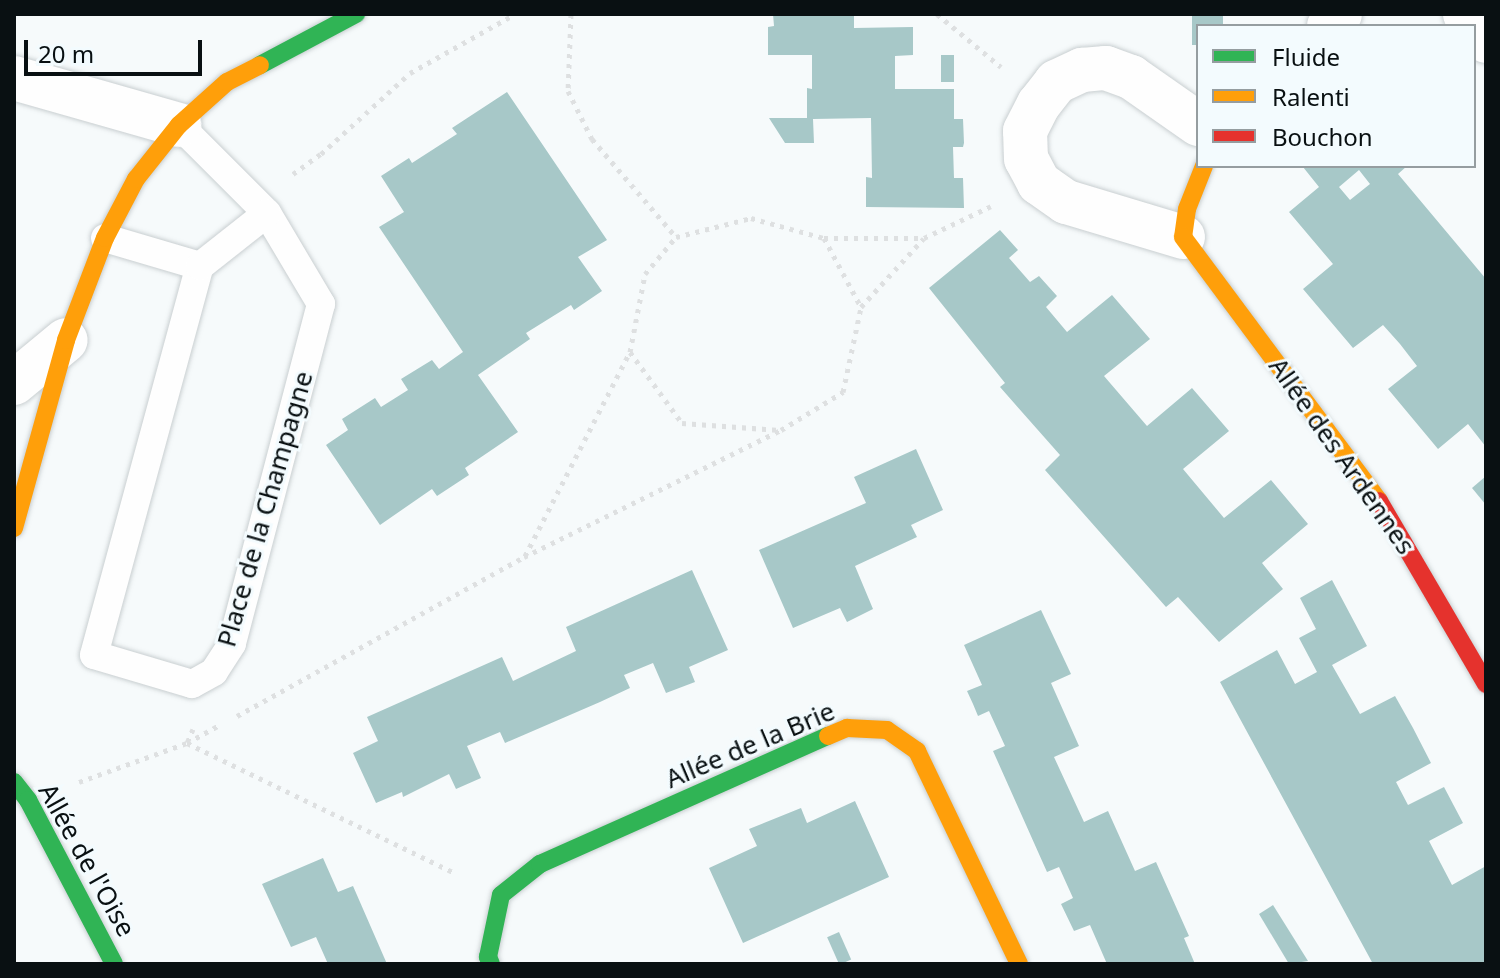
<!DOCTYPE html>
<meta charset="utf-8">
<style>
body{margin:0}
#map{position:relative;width:1500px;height:978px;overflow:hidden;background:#f6fafb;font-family:"Noto Sans",sans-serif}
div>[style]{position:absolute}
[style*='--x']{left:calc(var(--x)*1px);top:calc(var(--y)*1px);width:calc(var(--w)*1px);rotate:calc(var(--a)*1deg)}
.building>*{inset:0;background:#a7c8c8;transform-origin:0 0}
.path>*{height:5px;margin-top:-2.5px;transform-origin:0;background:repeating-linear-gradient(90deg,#dee0e1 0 4px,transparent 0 10px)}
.roads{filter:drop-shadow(0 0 2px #c9cfd1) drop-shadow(0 0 2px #c9cfd1)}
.lane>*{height:28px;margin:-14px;padding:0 14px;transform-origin:14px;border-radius:14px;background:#fefefe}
.street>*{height:44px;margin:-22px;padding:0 22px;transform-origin:22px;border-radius:22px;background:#fefefe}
.fast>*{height:18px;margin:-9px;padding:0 9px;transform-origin:9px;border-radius:9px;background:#30b455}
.slow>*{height:18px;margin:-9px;padding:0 9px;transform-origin:9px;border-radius:9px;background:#ff9f0a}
.jam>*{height:18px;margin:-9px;padding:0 9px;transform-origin:9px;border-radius:9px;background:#e5322d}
span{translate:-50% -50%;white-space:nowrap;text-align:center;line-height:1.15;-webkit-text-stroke:6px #f3fbfe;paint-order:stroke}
.street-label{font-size:26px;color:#091012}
.frame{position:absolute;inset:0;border:16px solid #091012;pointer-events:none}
.legend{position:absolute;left:1196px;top:24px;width:280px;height:144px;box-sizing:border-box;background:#f3fbfe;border:2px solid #959da0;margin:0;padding:10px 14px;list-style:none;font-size:24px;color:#091012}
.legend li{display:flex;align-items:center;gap:16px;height:40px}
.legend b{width:40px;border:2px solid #959da0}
.scale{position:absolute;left:24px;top:40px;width:178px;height:36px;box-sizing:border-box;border:4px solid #091012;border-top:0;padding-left:10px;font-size:24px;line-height:28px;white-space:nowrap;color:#091012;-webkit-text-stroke:6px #f3fbfe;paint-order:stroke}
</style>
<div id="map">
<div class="building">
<i style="clip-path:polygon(773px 14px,854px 14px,854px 28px,913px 27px,913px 55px,895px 56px,895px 89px,954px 89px,954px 119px,963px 119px,964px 143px,963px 147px,953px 147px,954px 178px,963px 178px,964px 208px,866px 207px,866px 177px,872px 178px,871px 118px,813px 119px,814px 143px,785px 143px,769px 118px,807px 118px,807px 88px,812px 89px,812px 55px,768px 55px,768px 27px,774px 26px)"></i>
<i style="clip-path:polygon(1192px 14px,1223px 14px,1223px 26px,1198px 26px,1198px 45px,1192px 45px)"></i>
<i style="left:954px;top:55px;width:27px;height:13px;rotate:90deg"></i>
<i style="clip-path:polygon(507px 92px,607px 240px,578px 257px,602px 291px,574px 310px,571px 305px,526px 333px,530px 339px,478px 375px,518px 432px,465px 468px,469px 475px,437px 496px,432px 489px,380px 525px,326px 445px,348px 430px,342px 419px,375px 398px,381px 407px,408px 390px,401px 379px,432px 360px,439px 369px,463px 352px,379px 227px,404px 212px,381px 176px,409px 158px,412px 163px,457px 134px,452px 128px)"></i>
<i style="clip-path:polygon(evenodd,1407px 166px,1398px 174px,1486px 279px,1486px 447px,1468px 424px,1438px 449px,1388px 389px,1417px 366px,1400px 344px,1383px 325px,1353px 348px,1303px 289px,1333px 264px,1289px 212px,1319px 187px,1303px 167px,1407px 166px,1359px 170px,1370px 184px,1350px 200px,1339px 187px,1359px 170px)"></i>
<i style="clip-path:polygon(1000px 230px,1018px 250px,1009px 258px,1030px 282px,1039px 276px,1057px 296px,1046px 307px,1067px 332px,1112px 295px,1150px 339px,1104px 376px,1147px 426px,1192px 388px,1229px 431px,1183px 469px,1224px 518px,1271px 480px,1308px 524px,1262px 563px,1283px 589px,1219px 642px,1178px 597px,1166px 607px,1045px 470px,1060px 455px,1000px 387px,1005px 383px,929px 288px)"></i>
<i style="clip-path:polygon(916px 449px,943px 510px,911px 525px,917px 537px,855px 566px,873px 609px,847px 622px,840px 608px,793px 628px,759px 550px,866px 503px,854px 477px)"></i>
<i style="clip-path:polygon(1486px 476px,1486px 505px,1472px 488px)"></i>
<i style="clip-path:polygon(692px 570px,728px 650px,689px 667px,695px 682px,666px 693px,653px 663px,624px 675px,630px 688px,600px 702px,505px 743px,500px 732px,467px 746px,481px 778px,456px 789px,449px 774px,403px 797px,402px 792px,376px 803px,353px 753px,378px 741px,367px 717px,502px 657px,513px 681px,576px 651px,566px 627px)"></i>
<i style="clip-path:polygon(1332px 580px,1367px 646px,1332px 665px,1360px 714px,1395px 696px,1413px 728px,1431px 763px,1396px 782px,1408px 805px,1444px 787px,1463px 823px,1429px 841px,1452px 885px,1486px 866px,1486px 964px,1373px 964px,1220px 682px,1277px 650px,1295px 684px,1317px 672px,1299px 638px,1316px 629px,1300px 598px)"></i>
<i style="clip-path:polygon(1041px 610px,1071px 674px,1051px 683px,1079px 746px,1054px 757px,1084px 822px,1108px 811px,1135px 871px,1156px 862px,1189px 936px,1184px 938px,1195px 964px,1107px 964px,1090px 925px,1074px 931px,1061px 904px,1073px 898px,1059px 867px,1047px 872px,993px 751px,1005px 746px,989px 711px,978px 716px,973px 704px,967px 691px,982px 685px,964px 645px)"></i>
<i style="clip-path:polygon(855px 801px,889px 877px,743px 943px,709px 868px,757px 846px,749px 829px,801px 808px,807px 823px)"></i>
<i style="clip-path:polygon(323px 858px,338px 892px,353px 886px,387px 964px,328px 964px,316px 937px,291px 947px,262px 884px)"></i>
<i style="clip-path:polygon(1273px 905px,1308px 961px,1289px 964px,1259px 914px)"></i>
<i style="left:839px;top:932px;width:30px;height:13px;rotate:66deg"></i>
</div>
<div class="path">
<i style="--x:571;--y:14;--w:77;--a:92.2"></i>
<i style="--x:568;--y:91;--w:54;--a:63.4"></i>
<i style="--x:592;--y:139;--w:129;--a:49.4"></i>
<i style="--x:937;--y:14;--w:83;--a:39.6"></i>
<i style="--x:293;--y:174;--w:34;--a:-36"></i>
<i style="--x:321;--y:154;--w:120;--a:-42.3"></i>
<i style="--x:410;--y:73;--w:120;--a:-29.3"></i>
<i style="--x:824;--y:238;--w:78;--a:61.8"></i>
<i style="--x:630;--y:352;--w:88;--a:53.8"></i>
<i style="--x:682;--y:423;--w:98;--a:4.1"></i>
<i style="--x:525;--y:556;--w:229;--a:-62.8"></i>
<i style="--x:630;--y:352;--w:79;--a:-79.1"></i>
<i style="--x:645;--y:274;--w:48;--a:-50"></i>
<i style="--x:676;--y:237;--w:77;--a:-14.2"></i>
<i style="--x:751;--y:218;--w:76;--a:15.3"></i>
<i style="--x:824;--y:238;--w:100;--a:0"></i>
<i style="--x:237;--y:716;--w:328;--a:-29"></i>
<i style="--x:524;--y:557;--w:287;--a:-26.3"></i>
<i style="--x:781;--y:430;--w:73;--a:-31.5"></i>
<i style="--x:843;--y:392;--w:87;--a:-78"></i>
<i style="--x:861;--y:307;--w:93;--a:-47.6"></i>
<i style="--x:924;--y:238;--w:74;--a:-25.5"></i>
<i style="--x:193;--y:729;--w:15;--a:113"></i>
<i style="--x:187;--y:743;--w:296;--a:25.9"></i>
<i style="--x:79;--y:782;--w:115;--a:-19.9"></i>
<i style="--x:187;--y:743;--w:35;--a:-29"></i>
</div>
<div class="roads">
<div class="lane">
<i style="--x:179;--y:125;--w:124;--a:45"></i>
<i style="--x:267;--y:213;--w:106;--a:59.3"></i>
<i style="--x:321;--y:304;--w:351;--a:104.7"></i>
<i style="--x:232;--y:644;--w:33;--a:123"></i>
<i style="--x:214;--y:672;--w:25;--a:151"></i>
<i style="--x:192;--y:684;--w:102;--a:-163.5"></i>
<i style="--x:94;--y:655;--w:403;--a:-74.8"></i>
<i style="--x:105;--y:238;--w:99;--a:16.4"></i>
<i style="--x:200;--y:266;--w:85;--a:-38.3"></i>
</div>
<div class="street">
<i style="--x:1465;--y:14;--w:34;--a:52"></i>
<i style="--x:1329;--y:26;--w:16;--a:-47"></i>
<i style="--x:14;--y:78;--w:172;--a:15.9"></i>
<i style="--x:1183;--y:237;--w:122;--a:-163.3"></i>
<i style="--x:1066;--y:202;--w:33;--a:-145"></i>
<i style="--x:1039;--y:183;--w:27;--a:-118"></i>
<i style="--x:1026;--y:159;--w:28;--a:-92"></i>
<i style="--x:1025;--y:131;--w:30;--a:-63"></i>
<i style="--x:1039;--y:104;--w:28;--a:-52"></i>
<i style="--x:1056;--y:82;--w:29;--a:-25"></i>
<i style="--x:1082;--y:70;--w:24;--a:-5"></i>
<i style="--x:1106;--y:68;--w:27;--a:20"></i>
<i style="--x:1131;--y:77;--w:82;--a:35"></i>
<i style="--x:14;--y:383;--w:67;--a:-39.6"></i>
</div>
<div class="fast">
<i style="--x:260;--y:65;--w:109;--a:-28"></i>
<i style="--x:14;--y:782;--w:23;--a:52"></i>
<i style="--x:28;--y:800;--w:185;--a:62.3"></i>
<i style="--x:491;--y:964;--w:8;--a:-113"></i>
<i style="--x:488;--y:957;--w:63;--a:-78.2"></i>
<i style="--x:501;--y:895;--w:50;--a:-38.5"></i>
<i style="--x:540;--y:864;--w:315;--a:-24"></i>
</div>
<div class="slow">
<i style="--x:1204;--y:166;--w:46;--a:111.6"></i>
<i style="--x:1187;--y:209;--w:28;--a:98"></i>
<i style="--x:1183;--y:237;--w:329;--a:53.4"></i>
<i style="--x:14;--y:528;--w:195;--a:-74.5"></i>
<i style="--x:66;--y:340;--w:109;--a:-69.1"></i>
<i style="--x:105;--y:238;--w:67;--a:-62.3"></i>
<i style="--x:136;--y:179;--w:69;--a:-51.5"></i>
<i style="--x:179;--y:125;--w:64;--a:-41.9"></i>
<i style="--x:227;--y:82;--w:37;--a:-27"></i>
<i style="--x:828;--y:736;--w:21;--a:-23"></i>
<i style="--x:847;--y:728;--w:40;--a:2.9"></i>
<i style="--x:887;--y:730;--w:37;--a:35"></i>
<i style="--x:917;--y:751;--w:236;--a:64.4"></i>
</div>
<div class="jam">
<i style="--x:1379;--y:501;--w:212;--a:59.7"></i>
</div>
</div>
<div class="street-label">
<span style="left:1342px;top:456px;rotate:55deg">Allée des Ardennes</span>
<span style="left:265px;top:509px;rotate:-74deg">Place de la Champagne</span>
<span style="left:750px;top:745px;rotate:-23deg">Allée de la Brie</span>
<span style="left:87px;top:860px;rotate:61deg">Allée de l'Oise</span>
</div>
<div class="frame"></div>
<ul class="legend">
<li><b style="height:10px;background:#30b455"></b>Fluide</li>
<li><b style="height:10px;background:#ff9f0a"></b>Ralenti</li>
<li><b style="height:10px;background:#e5322d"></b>Bouchon</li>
</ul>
<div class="scale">20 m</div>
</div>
